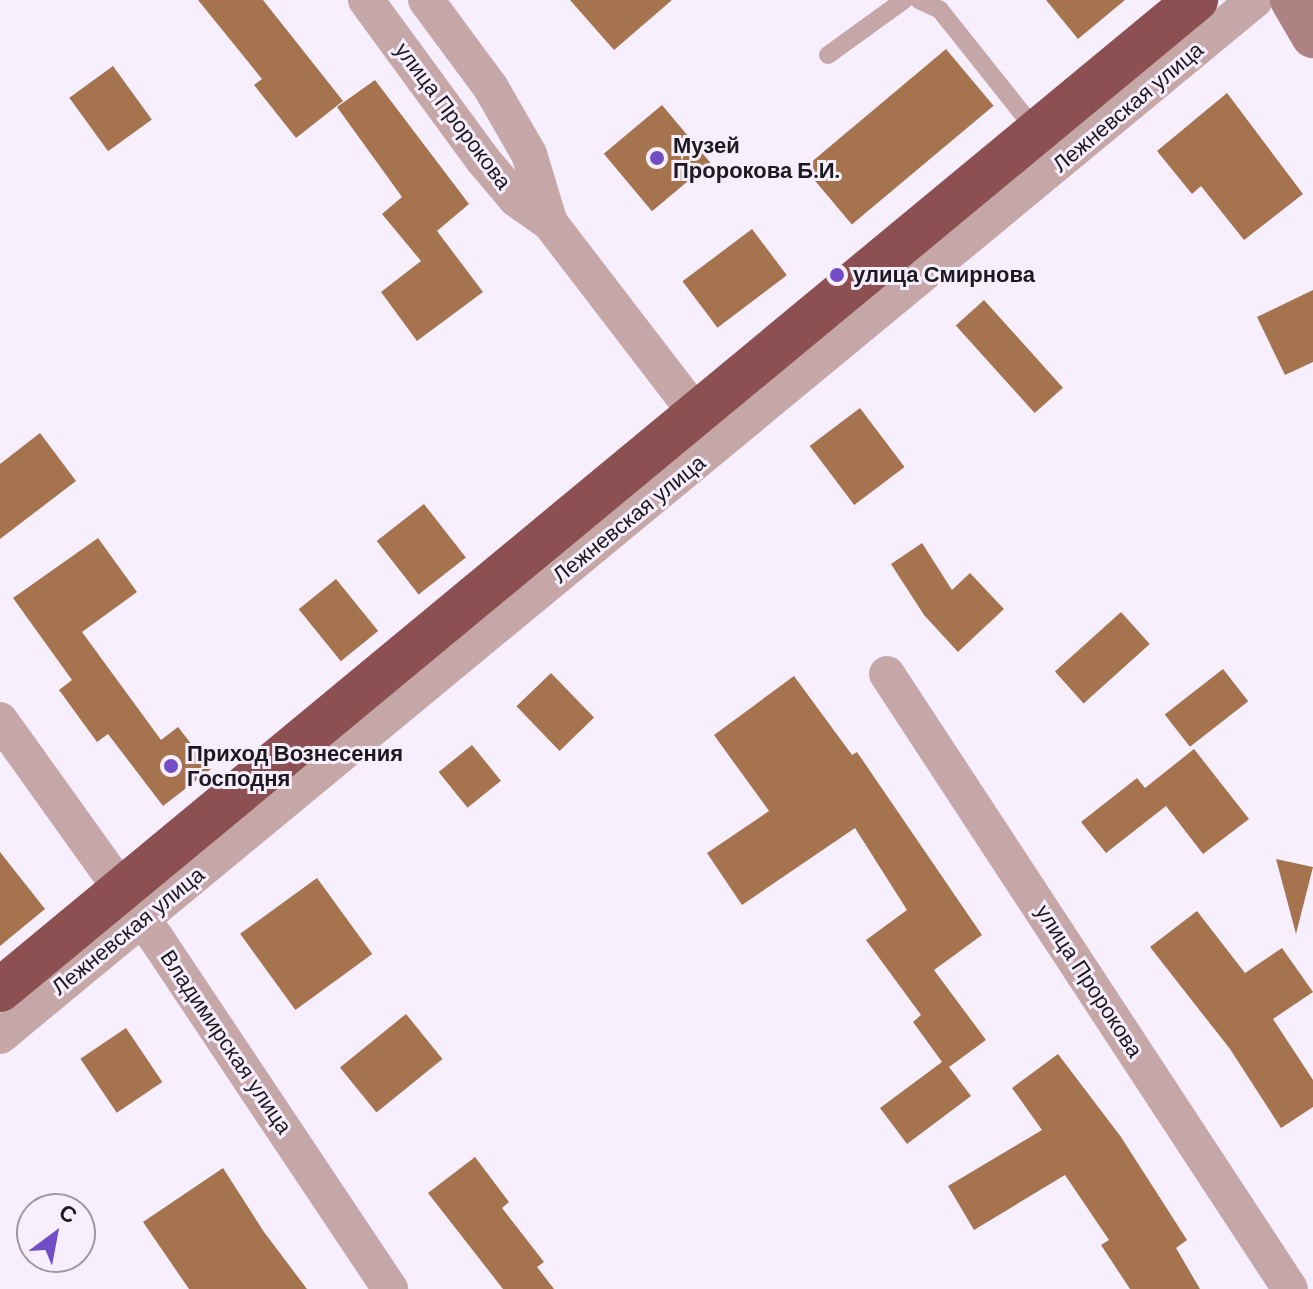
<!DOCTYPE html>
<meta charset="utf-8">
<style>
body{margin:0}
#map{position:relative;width:1313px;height:1289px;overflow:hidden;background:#f8effe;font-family:"DM Sans",sans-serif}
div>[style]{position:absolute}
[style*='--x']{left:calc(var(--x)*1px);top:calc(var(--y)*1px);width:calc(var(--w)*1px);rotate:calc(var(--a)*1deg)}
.building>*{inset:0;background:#a5744f;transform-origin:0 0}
.lane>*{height:18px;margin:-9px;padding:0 9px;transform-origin:9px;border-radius:9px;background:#c6a7a7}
.street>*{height:36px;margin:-18px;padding:0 18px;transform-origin:18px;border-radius:18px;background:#c6a7a7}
.secondary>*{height:44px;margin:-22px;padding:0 22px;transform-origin:22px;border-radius:22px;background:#ae8282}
.highway>*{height:44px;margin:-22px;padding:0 22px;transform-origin:22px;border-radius:22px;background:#8c5052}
.dots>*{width:22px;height:22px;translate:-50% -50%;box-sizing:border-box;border:4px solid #f8effe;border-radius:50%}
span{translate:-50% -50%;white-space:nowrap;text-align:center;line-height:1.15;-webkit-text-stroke:6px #f8effe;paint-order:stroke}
.street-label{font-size:22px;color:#1d1920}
.poi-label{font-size:22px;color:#1d1920;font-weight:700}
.left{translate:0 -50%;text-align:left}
.north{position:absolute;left:16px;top:1193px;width:80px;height:80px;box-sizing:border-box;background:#f8effe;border:2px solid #a099a5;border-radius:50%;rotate:32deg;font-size:22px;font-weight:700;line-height:32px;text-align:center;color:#1d1920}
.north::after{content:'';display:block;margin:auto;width:28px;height:36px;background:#734dc6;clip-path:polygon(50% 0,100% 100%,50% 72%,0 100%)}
</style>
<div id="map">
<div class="building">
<i style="clip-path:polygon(198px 0,263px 0,343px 101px,296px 138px,254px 85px,262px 79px)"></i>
<i style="clip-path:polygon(570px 0,672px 0,614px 50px)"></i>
<i style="clip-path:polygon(1046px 0,1125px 0,1078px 39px)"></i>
<i style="left:946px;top:49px;width:74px;height:185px;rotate:50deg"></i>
<i style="left:113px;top:66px;width:66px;height:54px;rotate:54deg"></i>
<i style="clip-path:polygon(375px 80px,469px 204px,437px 231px,483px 292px,417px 341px,381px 292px,421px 261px,382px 214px,402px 197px,337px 107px)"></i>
<i style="clip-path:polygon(1227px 93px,1303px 194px,1244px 240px,1201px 186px,1192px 194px,1157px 151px)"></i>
<i style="left:662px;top:105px;width:75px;height:76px;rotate:50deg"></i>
<i style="left:752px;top:229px;width:58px;height:87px;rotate:53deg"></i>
<i style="clip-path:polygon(1313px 290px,1313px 362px,1285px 375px,1257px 317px)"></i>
<i style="left:984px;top:300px;width:118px;height:38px;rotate:48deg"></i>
<i style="left:860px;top:408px;width:74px;height:63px;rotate:53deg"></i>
<i style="clip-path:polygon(40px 433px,76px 481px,0 539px,0 464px)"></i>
<i style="left:424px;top:504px;width:68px;height:60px;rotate:52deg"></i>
<i style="clip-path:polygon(98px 538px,137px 592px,82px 632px,161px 740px,178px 727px,211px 769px,163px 806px,108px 734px,97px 742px,59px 690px,72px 680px,13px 598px)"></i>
<i style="clip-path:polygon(922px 543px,952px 590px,970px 573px,1004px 609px,958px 652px,924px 615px,891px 564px)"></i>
<i style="left:336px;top:579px;width:67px;height:48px;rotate:51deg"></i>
<i style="left:1121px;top:612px;width:43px;height:89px;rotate:48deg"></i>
<i style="left:1223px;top:669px;width:41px;height:74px;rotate:52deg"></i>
<i style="left:551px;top:673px;width:62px;height:48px;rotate:46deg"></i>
<i style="clip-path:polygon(794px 676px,852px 755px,857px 752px,982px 935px,934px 970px,986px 1040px,949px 1067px,971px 1096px,907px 1144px,880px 1108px,942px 1062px,913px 1022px,921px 1015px,866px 940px,907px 910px,855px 828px,742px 905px,707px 853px,769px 811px,714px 735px)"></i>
<i style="left:472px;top:745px;width:46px;height:43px;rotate:51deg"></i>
<i style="clip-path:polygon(1194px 749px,1249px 819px,1203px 854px,1166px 806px,1106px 853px,1081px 822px,1137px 778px,1145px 788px)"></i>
<i style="clip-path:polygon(0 852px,45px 909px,0 946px)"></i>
<i style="clip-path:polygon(1276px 859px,1313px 867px,1296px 934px)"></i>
<i style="left:317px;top:878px;width:94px;height:95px;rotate:54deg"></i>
<i style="clip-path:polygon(1197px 911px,1245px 973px,1282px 948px,1313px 992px,1273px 1019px,1313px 1080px,1313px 1107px,1281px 1128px,1230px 1049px,1150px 947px)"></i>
<i style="left:406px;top:1014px;width:58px;height:85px;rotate:51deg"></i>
<i style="left:126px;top:1028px;width:65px;height:55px;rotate:56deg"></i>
<i style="clip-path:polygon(1058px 1054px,1121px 1137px,1187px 1240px,1176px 1248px,1200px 1289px,1130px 1289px,1101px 1245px,1109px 1240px,1065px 1175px,974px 1230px,948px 1186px,1042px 1130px,1012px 1088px)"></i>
<i style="clip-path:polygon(475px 1157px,509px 1202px,502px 1208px,544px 1262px,537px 1267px,554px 1289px,503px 1289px,428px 1193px)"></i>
<i style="clip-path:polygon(223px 1168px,264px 1232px,307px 1289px,189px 1289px,143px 1222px)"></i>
</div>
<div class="lane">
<i style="--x:919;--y:0;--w:23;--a:25"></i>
<i style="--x:940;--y:10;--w:156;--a:51.5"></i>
<i style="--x:828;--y:55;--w:94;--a:-35.9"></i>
</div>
<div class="street">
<i style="--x:366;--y:0;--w:198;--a:53.8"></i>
<i style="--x:483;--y:160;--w:51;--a:49.8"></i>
<i style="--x:516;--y:199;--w:42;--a:35.2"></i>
<i style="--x:550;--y:223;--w:243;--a:52.5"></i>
<i style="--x:426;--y:0;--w:109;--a:53.5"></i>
<i style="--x:491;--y:88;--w:76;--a:60.1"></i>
<i style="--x:529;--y:154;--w:72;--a:73.1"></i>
<i style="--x:887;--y:674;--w:735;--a:56.76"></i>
<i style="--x:0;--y:720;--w:268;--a:54.4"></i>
<i style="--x:156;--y:938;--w:422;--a:56.3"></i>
<i style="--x:0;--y:1036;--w:1627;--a:-39.54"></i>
</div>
<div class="secondary">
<i style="--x:1292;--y:0;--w:42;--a:59.7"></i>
</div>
<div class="highway">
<i style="--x:0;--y:990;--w:1553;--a:-39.62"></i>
</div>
<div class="dots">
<i style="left:657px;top:158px;background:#734dc6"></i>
<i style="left:837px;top:275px;background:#734dc6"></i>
<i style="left:171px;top:766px;background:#734dc6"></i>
</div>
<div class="street-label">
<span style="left:1128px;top:107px;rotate:-40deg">Лежневская улица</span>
<span style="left:453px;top:116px;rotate:53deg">улица Пророкова</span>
<span style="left:629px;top:519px;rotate:-39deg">Лежневская улица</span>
<span style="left:128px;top:931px;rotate:-39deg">Лежневская улица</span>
<span style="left:1089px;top:981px;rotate:57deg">улица Пророкова</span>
<span style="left:226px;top:1042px;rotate:56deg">Владимирская улица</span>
</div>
<div class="poi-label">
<span class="left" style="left:673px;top:158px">Музей<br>Пророкова Б.И.</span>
<span class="left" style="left:853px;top:275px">улица Смирнова</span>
<span class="left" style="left:187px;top:766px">Приход Вознесения<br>Господня</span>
</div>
<div class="north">С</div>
</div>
